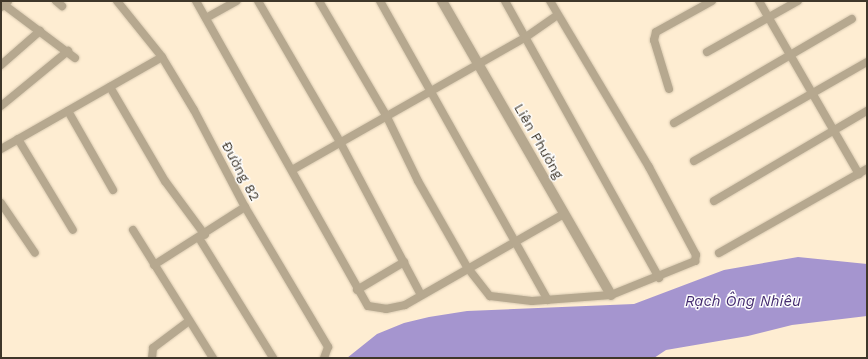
<!DOCTYPE html>
<meta charset="utf-8">
<style>
body{margin:0}
#map{position:relative;width:868px;height:359px;overflow:hidden;background:#feedd2;font-family:"Work Sans",sans-serif}
div>[style]{position:absolute}
[style*='--x']{left:calc(var(--x)*1px);top:calc(var(--y)*1px);width:calc(var(--w)*1px);rotate:calc(var(--a)*1deg)}
.water>*{inset:0;background:#a595cf}
.roads{filter:drop-shadow(0 0 1px #d8c9b0) drop-shadow(0 0 1px #d8c9b0)}
.minor>*{height:8px;margin:-4px;padding:0 4px;transform-origin:4px;border-radius:4px;background:#b6a88f}
.tertiary>*{height:10px;margin:-5px;padding:0 5px;transform-origin:5px;border-radius:5px;background:#b6a88f}
span{translate:-50% -50%;white-space:nowrap;text-align:center;line-height:1.15;-webkit-text-stroke:3px #fdfdfd;paint-order:stroke}
.street-label{font-size:14px;color:#3f372a}
.water-label{font-size:15px;color:#442b70;font-style:italic}
.frame{position:absolute;inset:0;border:2px solid #3f372a;pointer-events:none}
</style>
<div id="map">
<div class="water">
<i style="clip-path:polygon(798px 257px,867px 264px,867px 316px,792px 325px,748px 336px,666px 350px,654px 358px,347px 358px,377px 334px,404px 323px,429px 317px,467px 311px,634px 304px,724px 270px)"></i>
</div>
<div class="roads">
<div class="minor">
<i style="--x:56;--y:1;--w:8;--a:40"></i>
<i style="--x:117;--y:1;--w:72;--a:51.2"></i>
<i style="--x:162;--y:57;--w:62;--a:58.9"></i>
<i style="--x:194;--y:110;--w:110;--a:62.3"></i>
<i style="--x:245;--y:207;--w:163;--a:59.3"></i>
<i style="--x:328;--y:347;--w:12;--a:110"></i>
<i style="--x:196;--y:1;--w:350;--a:60.6"></i>
<i style="--x:368;--y:306;--w:18;--a:9"></i>
<i style="--x:386;--y:309;--w:19;--a:-12"></i>
<i style="--x:405;--y:305;--w:183;--a:-29.8"></i>
<i style="--x:258;--y:1;--w:163;--a:59.8"></i>
<i style="--x:340;--y:142;--w:173;--a:62.1"></i>
<i style="--x:319;--y:1;--w:132;--a:59.6"></i>
<i style="--x:386;--y:115;--w:73;--a:64.1"></i>
<i style="--x:418;--y:181;--w:99;--a:60.3"></i>
<i style="--x:467;--y:267;--w:37;--a:52"></i>
<i style="--x:490;--y:296;--w:42;--a:6.8"></i>
<i style="--x:532;--y:301;--w:79;--a:-4.3"></i>
<i style="--x:611;--y:295;--w:91;--a:-22"></i>
<i style="--x:695;--y:261;--w:6;--a:-81"></i>
<i style="--x:696;--y:255;--w:100;--a:-118.1"></i>
<i style="--x:649;--y:167;--w:193;--a:-120.8"></i>
<i style="--x:380;--y:1;--w:343;--a:60.7"></i>
<i style="--x:505;--y:1;--w:317;--a:60.9"></i>
<i style="--x:759;--y:1;--w:200;--a:60"></i>
<i style="--x:3;--y:4;--w:90;--a:36.9"></i>
<i style="--x:206;--y:18;--w:35;--a:-29"></i>
<i style="--x:707;--y:52;--w:104;--a:-29.3"></i>
<i style="--x:1;--y:65;--w:52;--a:-41.1"></i>
<i style="--x:110;--y:87;--w:109;--a:59.7"></i>
<i style="--x:165;--y:181;--w:67;--a:53.5"></i>
<i style="--x:669;--y:89;--w:51;--a:-107"></i>
<i style="--x:654;--y:40;--w:8;--a:-76"></i>
<i style="--x:656;--y:32;--w:64;--a:-29"></i>
<i style="--x:1;--y:106;--w:87;--a:-39.4"></i>
<i style="--x:68;--y:111;--w:91;--a:60.3"></i>
<i style="--x:674;--y:123;--w:206;--a:-30.3"></i>
<i style="--x:18;--y:139;--w:106;--a:58.9"></i>
<i style="--x:1;--y:149;--w:185;--a:-29.7"></i>
<i style="--x:694;--y:161;--w:199;--a:-29.8"></i>
<i style="--x:292;--y:170;--w:269;--a:-29.6"></i>
<i style="--x:526;--y:37;--w:38;--a:-35"></i>
<i style="--x:714;--y:201;--w:178;--a:-30.5"></i>
<i style="--x:1;--y:203;--w:60;--a:55.8"></i>
<i style="--x:133;--y:230;--w:151;--a:58"></i>
<i style="--x:199;--y:238;--w:141;--a:58.3"></i>
<i style="--x:719;--y:253;--w:170;--a:-29.6"></i>
<i style="--x:154;--y:265;--w:108;--a:-32.5"></i>
<i style="--x:357;--y:290;--w:55;--a:-30.8"></i>
<i style="--x:152;--y:358;--w:10;--a:-84"></i>
<i style="--x:153;--y:348;--w:45;--a:-36.9"></i>
</div>
<div class="tertiary">
<i style="--x:442;--y:1;--w:339;--a:60.1"></i>
<i style="--x:1;--y:6;--w:8;--a:-40"></i>
</div>
</div>
<div class="street-label">
<span style="left:539px;top:141px;rotate:60deg">Liên Phường</span>
<span style="left:241px;top:171px;rotate:62deg">Đường 82</span>
</div>
<div class="water-label">
<span style="left:743px;top:302px">Rạch Ông Nhiêu</span>
</div>
<div class="frame"></div>
</div>
